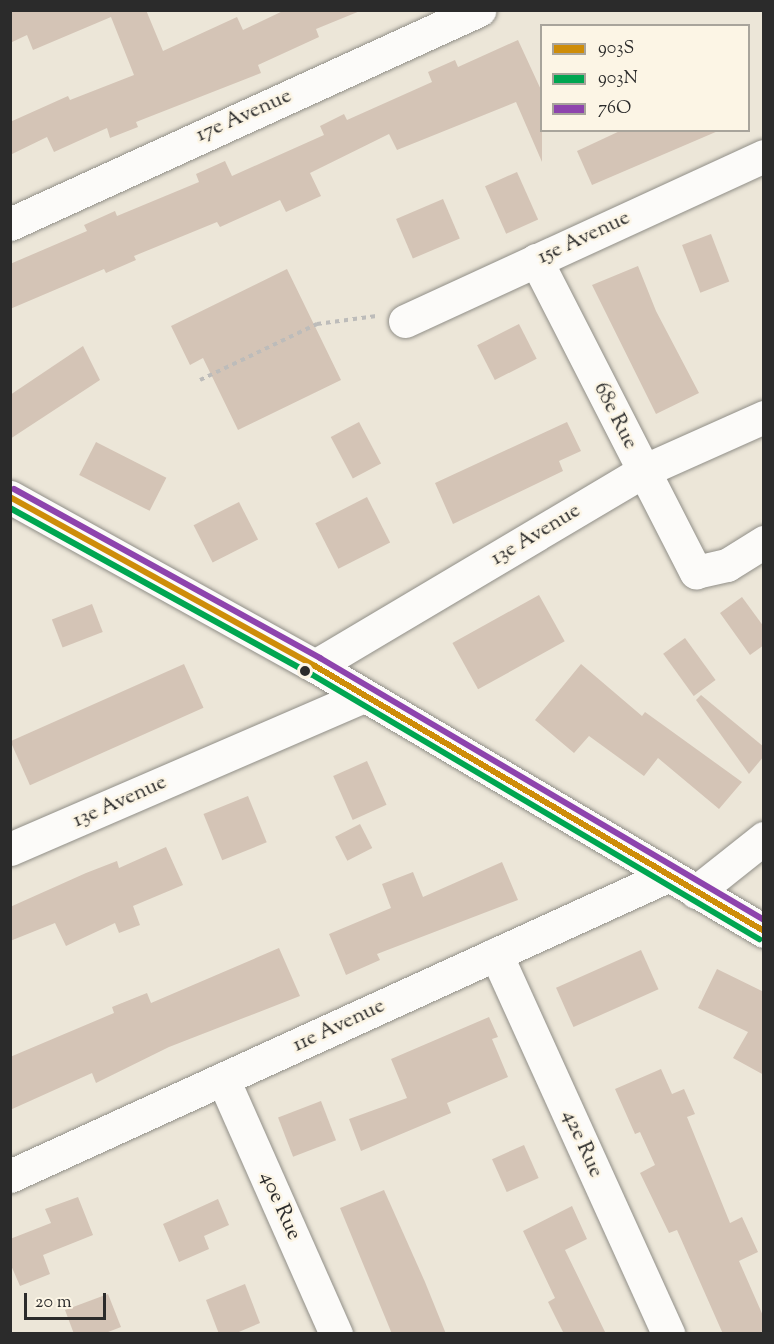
<!DOCTYPE html>
<style>
body{margin:0}
#map{position:relative;width:774px;height:1344px;overflow:hidden;background:#ece6d8;font-family:"Sorts Mill Goudy",serif}
div>[style]{position:absolute}
[style*='--x']{left:calc(var(--x)*1px);top:calc(var(--y)*1px);width:calc(var(--w)*1px);rotate:calc(var(--a)*1deg)}
.building>*{inset:0;background:#d4c4b6;transform-origin:0 0}
.path>*{height:4px;margin-top:-2px;transform-origin:0;background:repeating-linear-gradient(90deg,#bdbcba 0 4.5px,transparent 0 9px)}
.roads{filter:drop-shadow(0 0 2px #918f88) drop-shadow(0 0 2px #918f88)}
.street>*{height:33px;margin:-16.5px;padding:0 16.5px;transform-origin:16.5px;border-radius:16.5px;background:#fcfbf9}
.secondary>*{height:33px;margin:-16.5px;padding:0 16.5px;transform-origin:16.5px;border-radius:16.5px;background:#fcfbf9}
.bus-1>*{height:6px;margin:-3px;padding:0 3px;transform-origin:3px;border-radius:3px;background:#ce8d09}
.bus-2>*{height:6px;margin:-3px;padding:0 3px;transform-origin:3px;border-radius:3px;background:#00a651}
.bus-3>*{height:6px;margin:-3px;padding:0 3px;transform-origin:3px;border-radius:3px;background:#8e44ad}
.dots>*{width:16px;height:16px;translate:-50% -50%;box-sizing:border-box;border:3px solid #fcf5e5;border-radius:50%}
span{translate:-50% -50%;white-space:nowrap;text-align:center;line-height:1.15;-webkit-text-stroke:5px #fcf5e5;paint-order:stroke}
.street-label{font-size:21px;color:#2b2b2b}
.frame{position:absolute;inset:0;border:12px solid #2b2b2b;pointer-events:none}
.legend{position:absolute;left:540px;top:24px;width:210px;height:108px;box-sizing:border-box;background:#fcf5e5;border:2px solid #a8a49b;margin:0;padding:8px 10px;list-style:none;font-size:18px;color:#2b2b2b}
.legend li{display:flex;align-items:center;gap:12px;height:30px}
.legend b{width:30px;border:2px solid #a8a49b}
.scale{position:absolute;left:24px;top:1293px;width:82px;height:27px;box-sizing:border-box;border:3px solid #2b2b2b;border-top:0;padding-left:8px;font-size:18px;line-height:21px;white-space:nowrap;color:#2b2b2b;-webkit-text-stroke:4px #fcf5e5;paint-order:stroke}
</style>
<div id="map">
<div class="building">
<i style="clip-path:polygon(10px 10px,146px 10px,163px 51px,237px 17px,243px 30px,285px 10px,360px 11px,316px 29px,319px 37px,258px 65px,261px 73px,136px 122px,138px 127px,110px 138px,107px 128px,54px 152px,47px 137px,10px 155px,10px 122px,68px 96px,70px 100px,134px 75px,111px 17px,33px 50px,27px 35px,10px 43px)"></i>
<i style="clip-path:polygon(518px 40px,542px 92px,542px 162px,516px 102px,397px 150px,389px 134px,310px 173px,321px 196px,286px 212px,280px 200px,220px 227px,217px 222px,134px 256px,136px 260px,106px 273px,104px 269px,10px 309px,10px 264px,87px 231px,84px 225px,115px 211px,117px 216px,199px 182px,196px 174px,225px 161px,232px 176px,324px 135px,320px 126px,344px 114px,347px 120px,432px 82px,428px 72px,455px 60px,458px 67px)"></i>
<i style="clip-path:polygon(622px 130px,718px 130px,718px 131px,592px 185px,577px 151px)"></i>
<i style="left:517px;top:172px;width:52px;height:35px;rotate:66deg"></i>
<i style="left:443px;top:199px;width:43px;height:51px;rotate:67deg"></i>
<i style="left:711px;top:234px;width:51px;height:31px;rotate:69deg"></i>
<i style="clip-path:polygon(638px 266px,656px 311px,699px 393px,656px 414px,592px 285px)"></i>
<i style="clip-path:polygon(287px 269px,341px 380px,238px 430px,203px 358px,190px 365px,171px 326px)"></i>
<i style="left:519px;top:324px;width:39px;height:47px;rotate:63deg"></i>
<i style="clip-path:polygon(83px 346px,100px 380px,10px 439px,10px 395px)"></i>
<i style="left:359px;top:422px;width:47px;height:32px;rotate:62deg"></i>
<i style="clip-path:polygon(567px 422px,581px 451px,559px 461px,563px 471px,453px 524px,435px 483px)"></i>
<i style="left:96px;top:442px;width:79px;height:37px;rotate:27deg"></i>
<i style="left:367px;top:497px;width:51px;height:58px;rotate:63deg"></i>
<i style="left:239px;top:502px;width:42px;height:51px;rotate:63deg"></i>
<i style="left:539px;top:595px;width:53px;height:99px;rotate:61deg"></i>
<i style="clip-path:polygon(742px 597px,764px 627px,764px 645px,750px 655px,720px 613px)"></i>
<i style="left:92px;top:604px;width:30px;height:43px;rotate:69deg"></i>
<i style="left:685px;top:638px;width:52px;height:27px;rotate:54deg"></i>
<i style="left:184px;top:664px;width:48px;height:190px;rotate:66deg"></i>
<i style="clip-path:polygon(581px 664px,642px 716px,645px 712px,742px 782px,719px 809px,658px 758px,644px 776px,589px 736px,574px 753px,535px 720px)"></i>
<i style="clip-path:polygon(701px 695px,764px 747px,764px 756px,749px 774px,696px 700px)"></i>
<i style="left:367px;top:761px;width:48px;height:37px;rotate:66deg"></i>
<i style="left:248px;top:796px;width:50px;height:48px;rotate:68deg"></i>
<i style="left:360px;top:824px;width:27px;height:28px;rotate:63deg"></i>
<i style="clip-path:polygon(166px 847px,183px 885px,133px 906px,140px 925px,119px 933px,115px 923px,66px 946px,55px 923px,10px 941px,10px 907px,86px 873px,117px 861px,119px 868px)"></i>
<i style="clip-path:polygon(502px 862px,518px 900px,377px 954px,380px 960px,346px 975px,329px 934px,391px 908px,382px 884px,413px 872px,423px 897px)"></i>
<i style="clip-path:polygon(279px 948px,300px 996px,169px 1047px,96px 1083px,92px 1073px,10px 1110px,10px 1057px,114px 1013px,112px 1007px,147px 993px,151px 1003px)"></i>
<i style="left:641px;top:950px;width:43px;height:93px;rotate:66deg"></i>
<i style="clip-path:polygon(717px 969px,764px 992px,764px 1075px,733px 1058px,748px 1032px,698px 1008px)"></i>
<i style="clip-path:polygon(489px 1017px,498px 1037px,492px 1039px,508px 1077px,447px 1103px,451px 1113px,361px 1151px,349px 1119px,407px 1098px,391px 1059px)"></i>
<i style="clip-path:polygon(661px 1069px,672px 1094px,684px 1089px,695px 1114px,687px 1117px,730px 1223px,742px 1217px,758px 1252px,739px 1261px,764px 1318px,764px 1334px,723px 1334px,677px 1230px,669px 1233px,640px 1173px,655px 1165px,640px 1132px,635px 1134px,615px 1089px)"></i>
<i style="left:321px;top:1101px;width:42px;height:46px;rotate:69deg"></i>
<i style="left:524px;top:1145px;width:36px;height:35px;rotate:66deg"></i>
<i style="clip-path:polygon(384px 1190px,425px 1282px,446px 1334px,392px 1334px,340px 1208px)"></i>
<i style="clip-path:polygon(78px 1197px,93px 1235px,43px 1255px,50px 1274px,20px 1286px,10px 1263px,10px 1239px,51px 1223px,45px 1209px)"></i>
<i style="clip-path:polygon(218px 1199px,229px 1225px,204px 1236px,209px 1249px,179px 1262px,163px 1224px)"></i>
<i style="clip-path:polygon(572px 1206px,587px 1239px,565px 1250px,606px 1334px,564px 1334px,548px 1302px,555px 1298px,523px 1231px)"></i>
<i style="clip-path:polygon(245px 1284px,260px 1323px,234px 1334px,219px 1334px,206px 1300px)"></i>
<i style="clip-path:polygon(108px 1294px,121px 1327px,103px 1334px,74px 1334px,65px 1310px)"></i>
</div>
<div class="path">
<i style="--x:200;--y:380;--w:130;--a:-25.6"></i>
<i style="--x:317;--y:324;--w:60;--a:-7.7"></i>
</div>
<div class="roads">
<div class="street">
<i style="--x:10;--y:224;--w:516;--a:-24.53"></i>
<i style="--x:536;--y:260;--w:351;--a:62.9"></i>
<i style="--x:696;--y:572;--w:32;--a:-13"></i>
<i style="--x:727;--y:565;--w:44;--a:-31.9"></i>
<i style="--x:405;--y:321;--w:395;--a:-24.7"></i>
<i style="--x:315;--y:666;--w:382;--a:-30.7"></i>
<i style="--x:643;--y:471;--w:133;--a:-24.1"></i>
<i style="--x:10;--y:849;--w:382;--a:-23.4"></i>
<i style="--x:696;--y:892;--w:87;--a:-38.5"></i>
<i style="--x:496;--y:954;--w:417;--a:65.6"></i>
<i style="--x:223;--y:1079;--w:279;--a:66.1"></i>
<i style="--x:10;--y:1176;--w:722;--a:-24.54"></i>
</div>
<div class="secondary">
<i style="--x:10;--y:497;--w:349;--a:29"></i>
<i style="--x:315;--y:666;--w:521;--a:30.55"></i>
</div>
</div>
<div class="bus-1">
<i style="--x:10;--y:497;--w:349;--a:29"></i>
<i style="--x:315;--y:666;--w:521;--a:30.55"></i>
</div>
<div class="bus-2">
<i style="--x:10;--y:508;--w:344;--a:28.9"></i>
<i style="--x:311;--y:674;--w:521;--a:30.61"></i>
</div>
<div class="bus-3">
<i style="--x:14;--y:489;--w:350;--a:28.9"></i>
<i style="--x:320;--y:658;--w:516;--a:30.54"></i>
</div>
<div class="dots">
<i style="left:305px;top:671px;background:#2b2b2b"></i>
</div>
<div class="street-label">
<span style="left:244px;top:116px;rotate:-24deg">17e Avenue</span>
<span style="left:584px;top:238px;rotate:-25deg">15e Avenue</span>
<span style="left:615px;top:416px;rotate:63deg">68e Rue</span>
<span style="left:536px;top:535px;rotate:-31deg">13e Avenue</span>
<span style="left:120px;top:802px;rotate:-24deg">13e Avenue</span>
<span style="left:339px;top:1026px;rotate:-25deg">11e Avenue</span>
<span style="left:582px;top:1144px;rotate:66deg">42e Rue</span>
<span style="left:280px;top:1206px;rotate:66deg">40e Rue</span>
</div>
<div class="frame"></div>
<ul class="legend">
<li><b style="height:8px;background:#ce8d09"></b>903S</li>
<li><b style="height:8px;background:#00a651"></b>903N</li>
<li><b style="height:8px;background:#8e44ad"></b>76O</li>
</ul>
<div class="scale">20 m</div>
</div>
